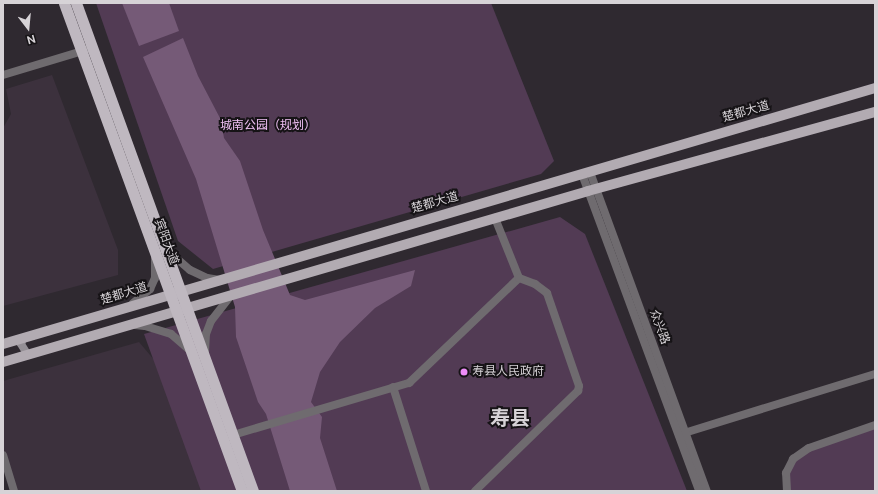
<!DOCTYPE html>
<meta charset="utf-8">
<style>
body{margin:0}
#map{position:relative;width:878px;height:494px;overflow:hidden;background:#2f2930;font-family:"Public Sans","Noto Sans SC",sans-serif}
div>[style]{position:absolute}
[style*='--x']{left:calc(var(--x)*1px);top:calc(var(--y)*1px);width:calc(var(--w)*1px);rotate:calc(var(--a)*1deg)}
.built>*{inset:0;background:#3c313d}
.green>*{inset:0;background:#523b54}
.water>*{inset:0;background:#755a77}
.minor>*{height:8px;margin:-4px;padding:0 4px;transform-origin:4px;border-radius:4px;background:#6f6b6f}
.tertiary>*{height:8px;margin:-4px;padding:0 4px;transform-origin:4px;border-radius:4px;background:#6f6b6f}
.secondary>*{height:8px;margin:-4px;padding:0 4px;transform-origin:4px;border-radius:4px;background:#948f95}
.primary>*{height:10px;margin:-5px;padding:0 5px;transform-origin:5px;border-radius:5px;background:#b2abb2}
.trunk>*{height:11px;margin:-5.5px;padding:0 5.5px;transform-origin:5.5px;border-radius:5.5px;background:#bfb8c0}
.dots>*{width:11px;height:11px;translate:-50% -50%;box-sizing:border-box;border:2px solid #161316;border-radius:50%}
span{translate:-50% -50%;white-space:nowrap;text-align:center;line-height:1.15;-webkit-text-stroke:4px #161316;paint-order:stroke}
.street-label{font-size:12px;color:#d7d3d7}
.park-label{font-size:12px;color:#efc0f4}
.poi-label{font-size:12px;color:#d7d3d7}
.left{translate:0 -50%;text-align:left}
.town-label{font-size:20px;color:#d7d3d7;font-weight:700}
.frame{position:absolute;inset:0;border:4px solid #d7d3d7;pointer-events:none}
.north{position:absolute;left:8px;top:8px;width:40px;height:40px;-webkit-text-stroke:3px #161316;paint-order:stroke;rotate:164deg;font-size:11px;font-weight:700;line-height:16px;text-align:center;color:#d7d3d7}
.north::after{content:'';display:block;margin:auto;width:14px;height:18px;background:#d7d3d7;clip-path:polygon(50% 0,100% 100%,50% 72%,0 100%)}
</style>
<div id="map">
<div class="built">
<i style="clip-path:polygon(52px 75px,118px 250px,118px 275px,3px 306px,3px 128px,11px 114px,6px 89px)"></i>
<i style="clip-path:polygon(139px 342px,166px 374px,209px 491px,15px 491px,3px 450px,3px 381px)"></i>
</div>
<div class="green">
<i style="clip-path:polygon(96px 3px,491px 3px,554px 161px,541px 174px,213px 269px,178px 241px)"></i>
<i style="clip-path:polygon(560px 217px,585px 234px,687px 491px,201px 491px,144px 334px)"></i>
<i style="clip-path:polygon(875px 426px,875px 491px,790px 491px,788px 474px,796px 459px,812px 449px)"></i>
</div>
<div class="water">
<i style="clip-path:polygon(122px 3px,169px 3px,179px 31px,139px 46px)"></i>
<i style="clip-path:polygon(183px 38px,198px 76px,221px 120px,224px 138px,240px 161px,263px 230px,290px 295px,305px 300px,415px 270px,411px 286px,375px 308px,340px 342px,320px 372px,311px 402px,322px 417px,320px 438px,337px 491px,290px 491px,266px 414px,258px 402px,236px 337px,235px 307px,196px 179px,143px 57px)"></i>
</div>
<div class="minor">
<i style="--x:393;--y:387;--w:109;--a:72.4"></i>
<i style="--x:681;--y:434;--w:203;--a:-17.2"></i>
<i style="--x:233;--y:435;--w:184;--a:-16.5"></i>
<i style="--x:409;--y:383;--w:152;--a:-43.7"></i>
<i style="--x:519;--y:278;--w:65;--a:-111.8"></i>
<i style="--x:3;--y:455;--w:38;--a:73"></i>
<i style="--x:475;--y:491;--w:144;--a:-44.2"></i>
<i style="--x:578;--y:391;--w:5;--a:-79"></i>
<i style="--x:579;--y:386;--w:98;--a:-109"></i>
<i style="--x:547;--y:293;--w:15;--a:-143"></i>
<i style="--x:535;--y:284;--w:17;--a:-159"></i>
<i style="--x:787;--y:491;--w:18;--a:-93"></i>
<i style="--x:786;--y:473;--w:16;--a:-63"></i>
<i style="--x:793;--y:459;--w:19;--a:-35"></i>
<i style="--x:809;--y:448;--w:70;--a:-19.2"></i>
</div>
<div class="tertiary">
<i style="--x:3;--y:75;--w:87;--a:-16.8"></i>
<i style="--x:590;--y:172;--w:340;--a:69.9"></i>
<i style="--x:582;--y:174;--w:338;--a:69.7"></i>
<i style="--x:167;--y:250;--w:30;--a:41"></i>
<i style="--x:190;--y:270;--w:19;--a:25"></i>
<i style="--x:207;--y:278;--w:13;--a:9"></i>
<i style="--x:133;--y:303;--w:22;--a:-39"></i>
<i style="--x:150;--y:289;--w:12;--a:-66"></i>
<i style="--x:155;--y:278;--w:20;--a:-90"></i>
<i style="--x:135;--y:325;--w:10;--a:6"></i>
<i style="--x:145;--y:326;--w:27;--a:17"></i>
<i style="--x:171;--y:334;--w:23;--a:41"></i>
<i style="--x:205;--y:352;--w:18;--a:-87"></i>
<i style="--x:206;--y:334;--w:14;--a:-69"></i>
<i style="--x:211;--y:321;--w:31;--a:-52"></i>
</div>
<div class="secondary">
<i style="--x:23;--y:338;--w:6;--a:108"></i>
<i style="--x:21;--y:344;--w:13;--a:58"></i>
</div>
<div class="primary">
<i style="--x:3;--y:344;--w:909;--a:-16.36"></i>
<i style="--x:3;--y:362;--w:609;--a:-16.29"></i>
<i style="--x:588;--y:191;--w:298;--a:-15.4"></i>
</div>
<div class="trunk">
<i style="--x:64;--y:3;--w:519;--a:69.96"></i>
<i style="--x:76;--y:3;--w:519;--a:70.06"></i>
</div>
<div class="dots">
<i style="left:464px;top:372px;background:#ee8cf8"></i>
</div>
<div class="street-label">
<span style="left:746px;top:112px;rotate:-16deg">楚都大道</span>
<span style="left:435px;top:203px;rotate:-16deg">楚都大道</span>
<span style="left:166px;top:242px;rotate:70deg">宾阳大道</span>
<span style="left:124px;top:294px;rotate:-17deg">楚都大道</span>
<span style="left:659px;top:327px;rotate:70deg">众兴路</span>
</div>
<div class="park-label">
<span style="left:268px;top:126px">城南公园（规划）</span>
</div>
<div class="poi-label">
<span class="left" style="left:472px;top:372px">寿县人民政府</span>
</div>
<div class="town-label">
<span style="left:510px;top:418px">寿县</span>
</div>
<div class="frame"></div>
<div class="north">N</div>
</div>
